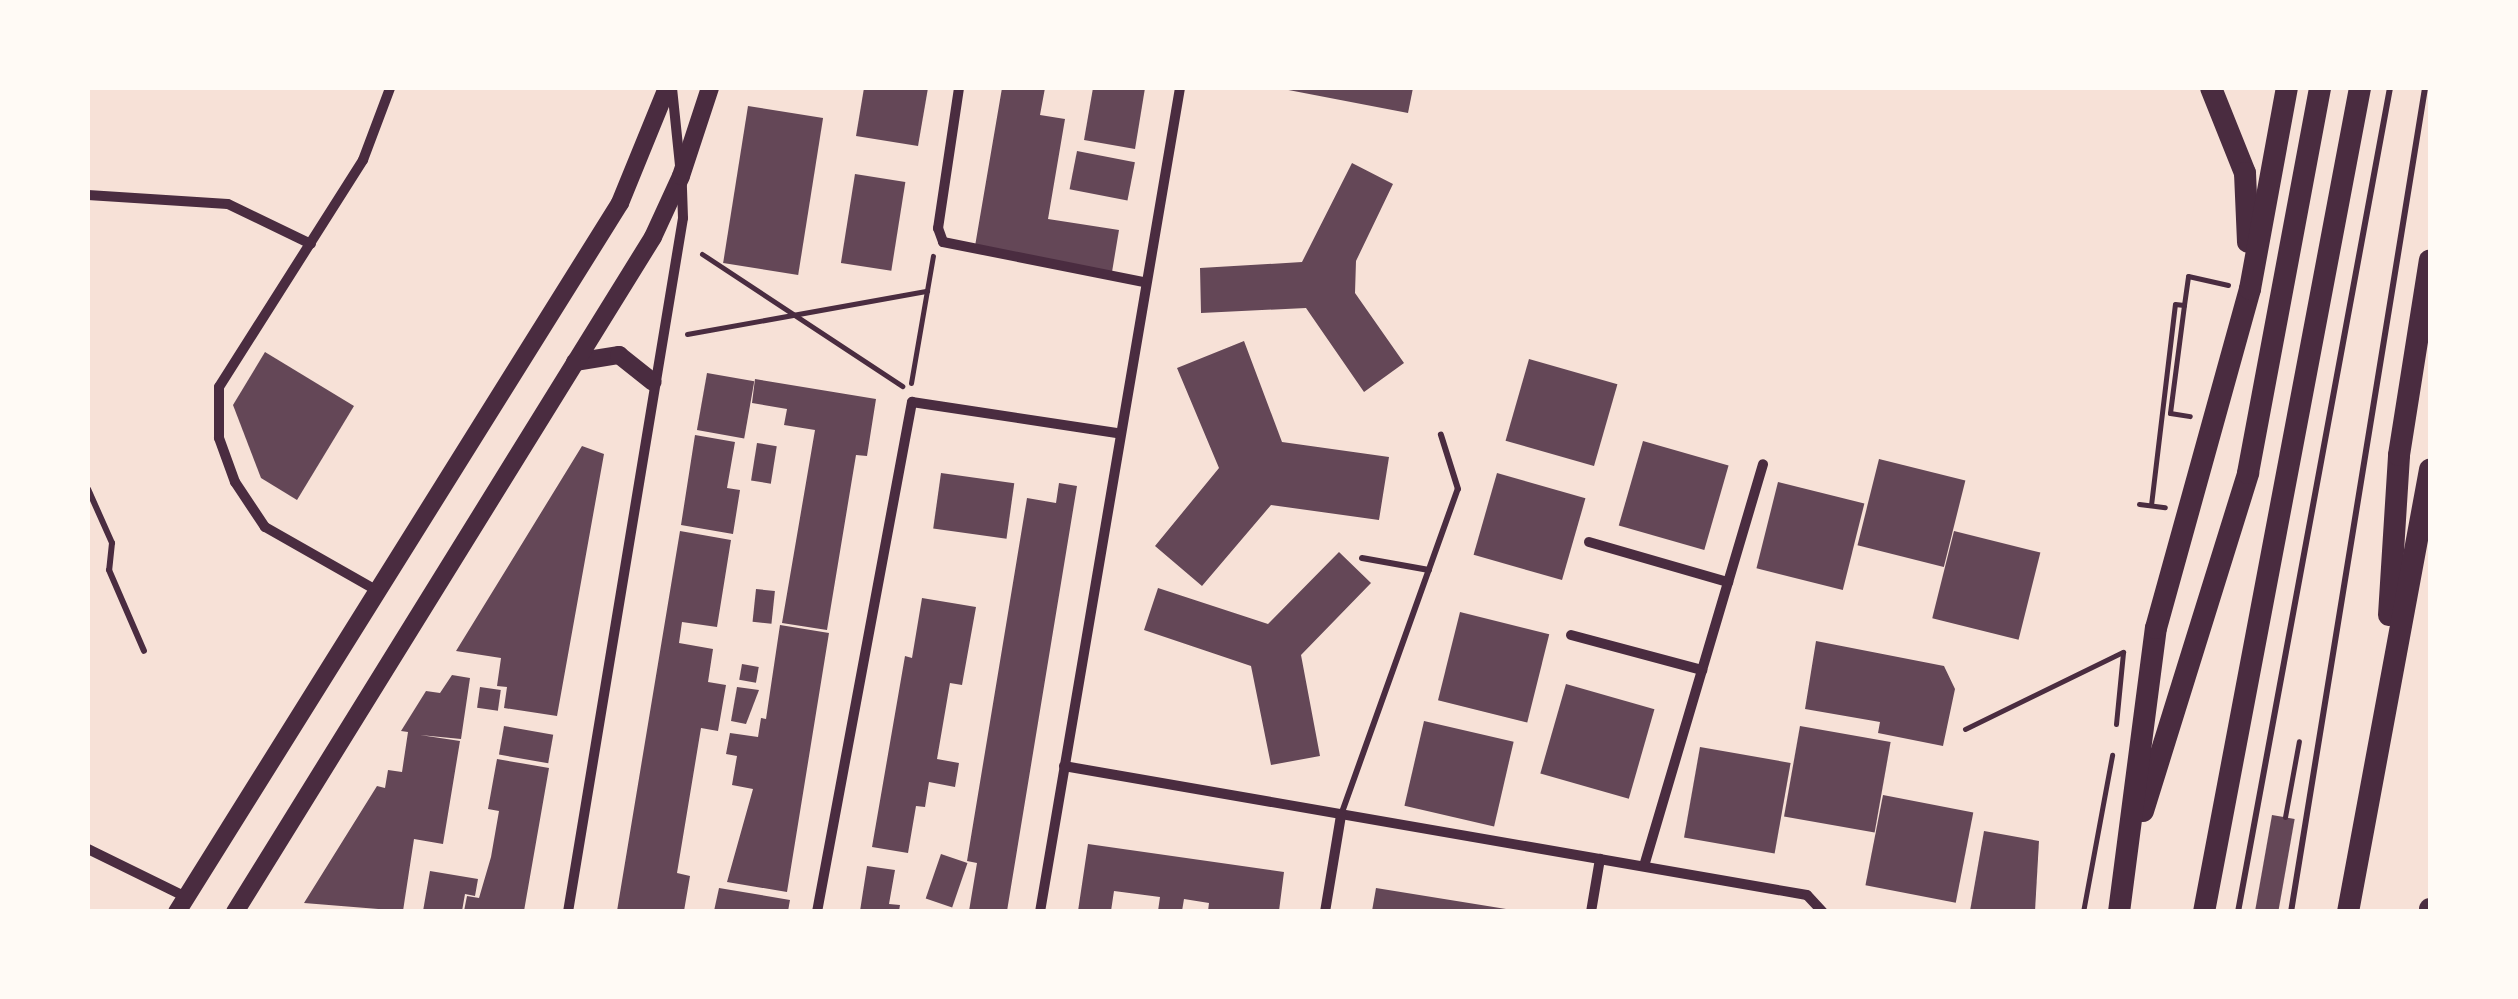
<!DOCTYPE html>
<style>
body{margin:0}
#map{position:relative;width:2518px;height:999px;overflow:hidden;background:#f7e1d7;font-family:Barlow,sans-serif}
div>[style]{position:absolute}
[style*='--x']{left:calc(var(--x)*1px);top:calc(var(--y)*1px);width:calc(var(--w)*1px);rotate:calc(var(--a)*1deg)}
.building>*{inset:0;background:#644757;transform-origin:0 0}
.path>*{height:5px;margin:-2.5px;padding:0 2.5px;transform-origin:2.5px;border-radius:2.5px;background:#4a2c40}
.service>*{height:6px;margin:-3px;padding:0 3px;transform-origin:3px;border-radius:3px;background:#4a2c40}
.minor>*{height:10px;margin:-5px;padding:0 5px;transform-origin:5px;border-radius:5px;background:#4a2c40}
.tertiary>*{height:18px;margin:-9px;padding:0 9px;transform-origin:9px;border-radius:9px;background:#4a2c40}
.trunk>*{height:22px;margin:-11px;padding:0 11px;transform-origin:11px;border-radius:11px;background:#4a2c40}
span{translate:-50% -50%;white-space:nowrap;text-align:center;line-height:1.15;-webkit-text-stroke:8px #fffaf5;paint-order:stroke}
.frame{position:absolute;inset:0;border:90px solid #fffaf5;pointer-events:none}
</style>
<div id="map">
<div class="building">
<i style="clip-path:polygon(864px 88px,928px 88px,918px 146px,856px 136px)"></i>
<i style="clip-path:polygon(1002px 88px,1045px 88px,1040px 115px,1065px 119px,1048px 219px,1119px 230px,1112px 272px,974px 252px)"></i>
<i style="clip-path:polygon(1093px 88px,1145px 88px,1135px 149px,1084px 140px)"></i>
<i style="clip-path:polygon(1278px 88px,1413px 88px,1408px 113px)"></i>
<i style="left:748px;top:106px;width:76px;height:159px;rotate:9deg"></i>
<i style="left:1077px;top:151px;width:59px;height:39px;rotate:11deg"></i>
<i style="clip-path:polygon(1352px 163px,1393px 184px,1356px 261px,1355px 293px,1404px 363px,1364px 392px,1306px 308px,1201px 313px,1200px 268px,1302px 262px)"></i>
<i style="left:855px;top:174px;width:51px;height:90px;rotate:9deg"></i>
<i style="clip-path:polygon(1244px 341px,1282px 442px,1389px 457px,1379px 520px,1271px 505px,1202px 586px,1155px 546px,1219px 468px,1177px 368px)"></i>
<i style="clip-path:polygon(265px 352px,354px 406px,297px 500px,261px 478px,233px 405px)"></i>
<i style="left:1529px;top:359px;width:92px;height:85px;rotate:16deg"></i>
<i style="left:707px;top:373px;width:48px;height:58px;rotate:10deg"></i>
<i style="clip-path:polygon(755px 379px,876px 399px,867px 456px,856px 455px,827px 630px,782px 623px,815px 430px,784px 425px,787px 409px,752px 403px)"></i>
<i style="clip-path:polygon(695px 435px,735px 442px,727px 488px,740px 490px,733px 534px,681px 525px)"></i>
<i style="left:1643px;top:441px;width:89px;height:88px;rotate:16deg"></i>
<i style="left:757px;top:443px;width:20px;height:38px;rotate:9deg"></i>
<i style="clip-path:polygon(582px 446px,604px 454px,557px 716px,504px 708px,507px 687px,497px 686px,501px 658px,456px 651px)"></i>
<i style="left:1879px;top:459px;width:89px;height:89px;rotate:14deg"></i>
<i style="left:941px;top:473px;width:74px;height:56px;rotate:8deg"></i>
<i style="left:1497px;top:473px;width:92px;height:85px;rotate:16deg"></i>
<i style="left:1778px;top:482px;width:89px;height:89px;rotate:14deg"></i>
<i style="clip-path:polygon(1059px 483px,1077px 486px,1007px 911px,969px 911px,977px 863px,967px 861px,1027px 498px,1056px 503px)"></i>
<i style="clip-path:polygon(680px 531px,731px 540px,717px 627px,682px 622px,679px 643px,713px 649px,708px 682px,726px 685px,718px 731px,701px 728px,677px 873px,690px 876px,684px 911px,617px 911px)"></i>
<i style="left:1954px;top:531px;width:89px;height:90px;rotate:14deg"></i>
<i style="clip-path:polygon(1339px 552px,1371px 583px,1301px 655px,1320px 756px,1271px 765px,1251px 666px,1144px 630px,1158px 588px,1268px 624px)"></i>
<i style="left:756px;top:589px;width:19px;height:33px;rotate:6deg"></i>
<i style="clip-path:polygon(922px 598px,976px 607px,962px 685px,950px 683px,937px 759px,959px 763px,955px 787px,929px 782px,925px 807px,916px 806px,908px 853px,872px 847px,905px 656px,912px 658px)"></i>
<i style="left:1460px;top:612px;width:92px;height:91px;rotate:14deg"></i>
<i style="clip-path:polygon(780px 625px,829px 633px,787px 892px,727px 882px,753px 789px,732px 785px,737px 756px,726px 754px,730px 733px,758px 737px,761px 718px,766px 719px)"></i>
<i style="clip-path:polygon(1816px 641px,1944px 666px,1955px 689px,1943px 746px,1878px 733px,1880px 722px,1805px 709px)"></i>
<i style="left:742px;top:664px;width:17px;height:16px;rotate:10deg"></i>
<i style="clip-path:polygon(452px 675px,470px 678px,461px 739px,420px 735px,460px 741px,443px 844px,414px 839px,403px 911px,304px 903px,377px 786px,385px 788px,388px 770px,402px 772px,408px 732px,401px 731px,426px 691px,440px 693px)"></i>
<i style="left:1566px;top:684px;width:92px;height:93px;rotate:16deg"></i>
<i style="left:480px;top:687px;width:21px;height:21px;rotate:8deg"></i>
<i style="clip-path:polygon(737px 687px,759px 690px,746px 724px,731px 721px)"></i>
<i style="left:1424px;top:721px;width:92px;height:87px;rotate:13deg"></i>
<i style="left:504px;top:726px;width:50px;height:29px;rotate:10deg"></i>
<i style="left:1800px;top:726px;width:92px;height:92px;rotate:10deg"></i>
<i style="left:1700px;top:747px;width:92px;height:92px;rotate:10deg"></i>
<i style="clip-path:polygon(497px 759px,549px 768px,524px 911px,464px 911px,467px 896px,479px 898px,491px 857px,499px 811px,488px 809px)"></i>
<i style="left:1883px;top:795px;width:92px;height:92px;rotate:11deg"></i>
<i style="left:2272px;top:815px;width:23px;height:98px;rotate:10deg"></i>
<i style="clip-path:polygon(1984px 831px,2039px 841px,2035px 911px,1970px 911px)"></i>
<i style="clip-path:polygon(1088px 844px,1284px 872px,1279px 911px,1208px 911px,1209px 903px,1184px 899px,1182px 911px,1158px 911px,1160px 897px,1114px 891px,1111px 911px,1078px 911px)"></i>
<i style="left:941px;top:854px;width:28px;height:47px;rotate:19deg"></i>
<i style="clip-path:polygon(867px 866px,895px 870px,889px 904px,900px 905px,899px 911px,860px 911px)"></i>
<i style="clip-path:polygon(430px 871px,478px 879px,475px 896px,465px 894px,462px 911px,423px 911px)"></i>
<i style="clip-path:polygon(719px 888px,790px 900px,788px 911px,714px 911px)"></i>
<i style="clip-path:polygon(1376px 888px,1506px 909px,1506px 911px,1372px 911px)"></i>
</div>
<div class="path">
<i style="--x:702;--y:254;--w:240;--a:33.4"></i>
<i style="--x:2184;--y:305;--w:29;--a:-82"></i>
<i style="--x:2188;--y:276;--w:41;--a:12.7"></i>
<i style="--x:687;--y:334;--w:244;--a:-10.2"></i>
<i style="--x:911;--y:383;--w:129;--a:-80.2"></i>
<i style="--x:2139;--y:504;--w:26;--a:7"></i>
<i style="--x:2151;--y:505;--w:202;--a:-83.2"></i>
<i style="--x:2175;--y:304;--w:9;--a:6"></i>
<i style="--x:2184;--y:305;--w:109;--a:97.4"></i>
<i style="--x:2170;--y:413;--w:20;--a:9"></i>
<i style="--x:2116;--y:724;--w:72;--a:-84.4"></i>
<i style="--x:1965;--y:729;--w:176;--a:-26"></i>
<i style="--x:2285;--y:817;--w:77;--a:-79.6"></i>
<i style="--x:2083;--y:912;--w:160;--a:-79.5"></i>
</div>
<div class="service">
<i style="--x:88;--y:489;--w:59;--a:66"></i>
<i style="--x:112;--y:543;--w:27;--a:96"></i>
<i style="--x:109;--y:570;--w:88;--a:66.6"></i>
<i style="--x:1362;--y:558;--w:68;--a:10.2"></i>
<i style="--x:1341;--y:815;--w:346;--a:-70.3"></i>
<i style="--x:1458;--y:489;--w:57;--a:-107.5"></i>
<i style="--x:2238;--y:912;--w:838;--a:-79.55"></i>
<i style="--x:2291;--y:912;--w:835;--a:-80.76"></i>
</div>
<div class="minor">
<i style="--x:672;--y:88;--w:78;--a:84.1"></i>
<i style="--x:959;--y:88;--w:142;--a:98.5"></i>
<i style="--x:938;--y:228;--w:15;--a:70"></i>
<i style="--x:943;--y:242;--w:205;--a:11.3"></i>
<i style="--x:88;--y:195;--w:140;--a:3.7"></i>
<i style="--x:228;--y:204;--w:92;--a:25.7"></i>
<i style="--x:1589;--y:542;--w:145;--a:16.1"></i>
<i style="--x:376;--y:590;--w:128;--a:-150.4"></i>
<i style="--x:265;--y:527;--w:54;--a:-123.7"></i>
<i style="--x:235;--y:482;--w:47;--a:-110"></i>
<i style="--x:219;--y:438;--w:51;--a:-90"></i>
<i style="--x:219;--y:387;--w:269;--a:-57.6"></i>
<i style="--x:363;--y:160;--w:77;--a:-69.4"></i>
<i style="--x:1571;--y:635;--w:136;--a:15"></i>
<i style="--x:1064;--y:766;--w:754;--a:9.85"></i>
<i style="--x:1807;--y:895;--w:23;--a:47"></i>
<i style="--x:88;--y:849;--w:109;--a:26.1"></i>
<i style="--x:1644;--y:866;--w:419;--a:-73.5"></i>
<i style="--x:568;--y:912;--w:703;--a:-80.59"></i>
<i style="--x:683;--y:218;--w:35;--a:-92"></i>
<i style="--x:817;--y:912;--w:519;--a:-79.45"></i>
<i style="--x:912;--y:402;--w:207;--a:8.6"></i>
<i style="--x:1040;--y:912;--w:836;--a:-80.36"></i>
<i style="--x:1325;--y:912;--w:98;--a:-80.6"></i>
<i style="--x:1591;--y:912;--w:54;--a:-80.4"></i>
</div>
<div class="tertiary">
<i style="--x:575;--y:362;--w:45;--a:-9"></i>
<i style="--x:619;--y:355;--w:43;--a:38.5"></i>
<i style="--x:177;--y:912;--w:836;--a:-58"></i>
<i style="--x:620;--y:203;--w:124;--a:-67.8"></i>
<i style="--x:235;--y:912;--w:794;--a:-58.23"></i>
<i style="--x:653;--y:237;--w:67;--a:-65.3"></i>
<i style="--x:681;--y:176;--w:93;--a:-71.8"></i>
</div>
<div class="trunk">
<i style="--x:2211;--y:88;--w:92;--a:68.2"></i>
<i style="--x:2245;--y:173;--w:69;--a:87.5"></i>
<i style="--x:2389;--y:615;--w:160;--a:-86.4"></i>
<i style="--x:2399;--y:455;--w:197;--a:-81"></i>
<i style="--x:2143;--y:811;--w:354;--a:-72.7"></i>
<i style="--x:2248;--y:473;--w:392;--a:-79.4"></i>
<i style="--x:2119;--y:912;--w:286;--a:-82.6"></i>
<i style="--x:2156;--y:628;--w:352;--a:-74.5"></i>
<i style="--x:2250;--y:289;--w:204;--a:-79.6"></i>
<i style="--x:2204;--y:912;--w:839;--a:-79.28"></i>
<i style="--x:2348;--y:912;--w:450;--a:-79.5"></i>
<i style="--x:2430;--y:912;--w:3;--a:-90"></i>
</div>
<div class="frame"></div>
</div>
